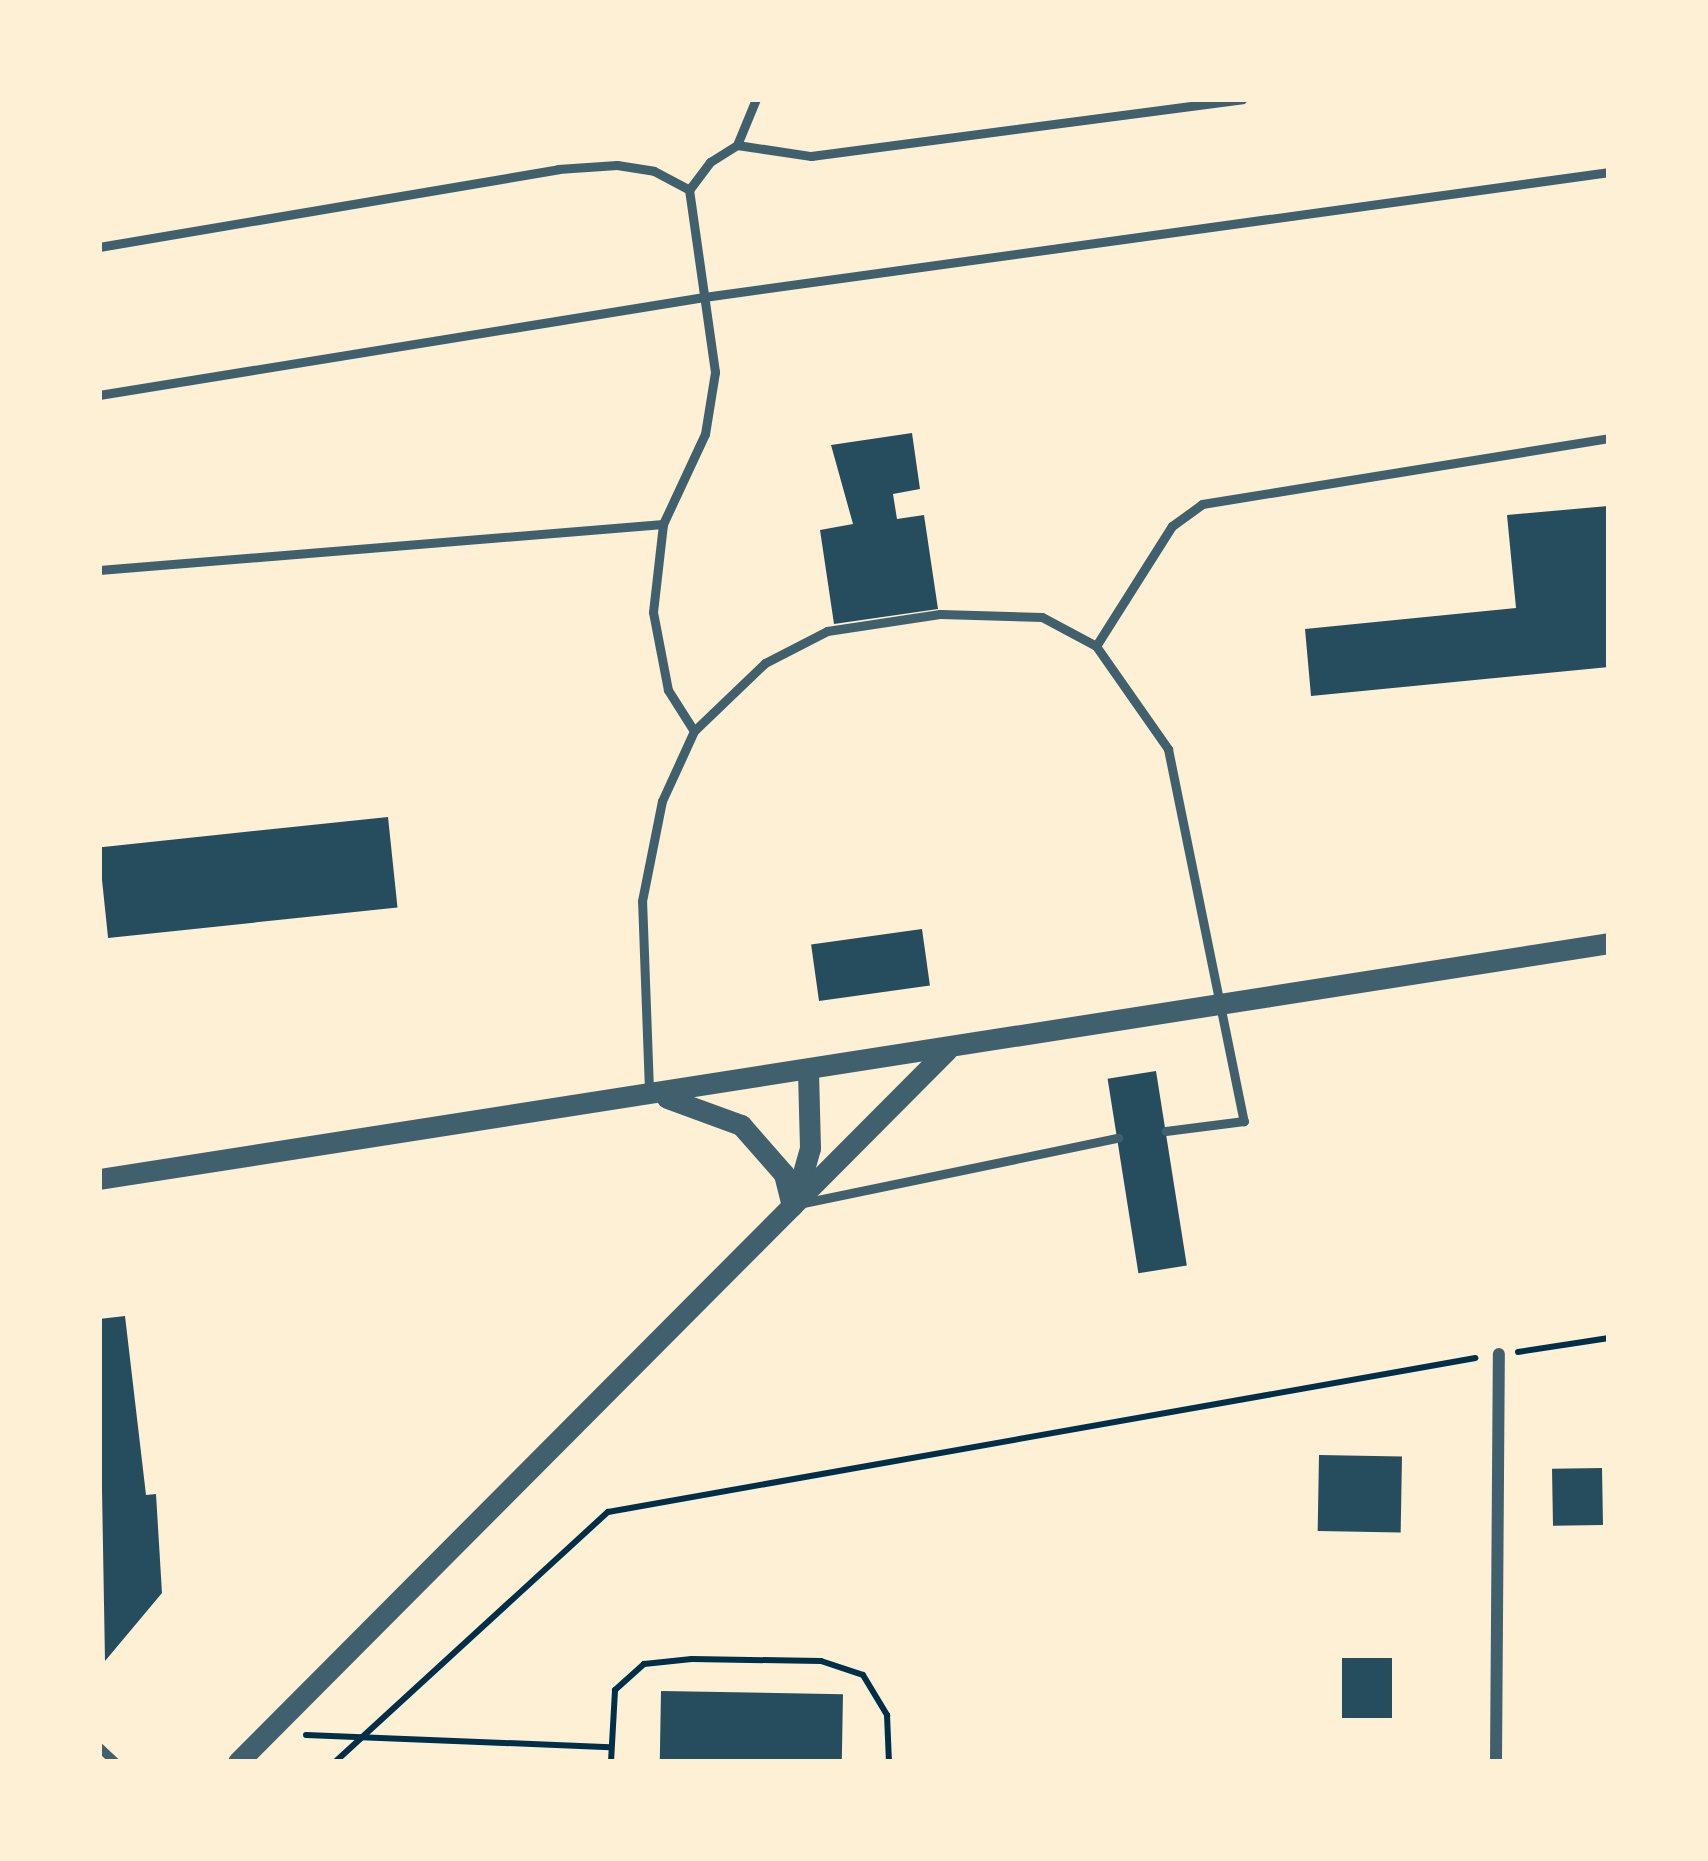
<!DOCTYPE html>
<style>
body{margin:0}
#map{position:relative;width:1708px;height:1861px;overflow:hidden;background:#fdf0d5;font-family:"Sofia Sans Condensed",sans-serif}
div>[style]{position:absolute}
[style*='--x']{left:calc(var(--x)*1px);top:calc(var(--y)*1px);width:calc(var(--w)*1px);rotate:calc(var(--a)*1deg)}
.building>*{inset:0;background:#264d5e;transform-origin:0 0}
.path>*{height:6px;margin:-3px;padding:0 3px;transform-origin:3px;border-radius:3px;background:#003049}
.service>*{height:9px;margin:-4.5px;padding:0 4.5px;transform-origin:4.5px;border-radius:4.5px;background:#3f606c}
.minor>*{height:12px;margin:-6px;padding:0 6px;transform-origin:6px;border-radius:6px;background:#3f606c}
.tertiary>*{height:21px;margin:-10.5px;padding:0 10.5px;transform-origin:10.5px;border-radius:10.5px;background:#3f606c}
span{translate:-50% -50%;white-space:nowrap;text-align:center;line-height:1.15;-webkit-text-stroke:12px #fdf0d5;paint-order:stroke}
.frame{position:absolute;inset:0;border:102px solid #fdf0d5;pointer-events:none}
</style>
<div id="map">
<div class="building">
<i style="clip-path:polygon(912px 433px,920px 489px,893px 494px,897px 519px,924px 515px,938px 609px,834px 624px,820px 530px,853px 524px,831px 445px)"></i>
<i style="clip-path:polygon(1608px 506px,1609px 667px,1311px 696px,1305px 629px,1516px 608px,1507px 515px)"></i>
<i style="left:388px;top:817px;width:91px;height:291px;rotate:84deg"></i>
<i style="left:922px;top:929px;width:57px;height:112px;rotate:82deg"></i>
<i style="left:1156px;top:1071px;width:197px;height:49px;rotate:81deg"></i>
<i style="clip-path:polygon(125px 1316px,146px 1495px,156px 1494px,162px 1593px,105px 1661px,99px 1319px)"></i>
<i style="left:1319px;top:1455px;width:83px;height:76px;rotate:1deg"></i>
<i style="left:1602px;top:1468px;width:57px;height:50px;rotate:89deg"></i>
<i style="left:1342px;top:1658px;width:50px;height:60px"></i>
<i style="left:661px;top:1691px;width:182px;height:71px;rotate:1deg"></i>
</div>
<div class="path">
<i style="--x:1518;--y:1352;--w:92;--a:-8.7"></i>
<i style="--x:306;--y:1735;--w:304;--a:2.3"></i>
<i style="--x:335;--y:1762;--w:370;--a:-42.5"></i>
<i style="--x:608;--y:1512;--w:881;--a:-10.07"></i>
<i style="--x:611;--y:1762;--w:72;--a:-86.8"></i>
<i style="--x:615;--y:1690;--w:39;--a:-42"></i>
<i style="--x:644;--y:1664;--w:48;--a:-5.9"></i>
<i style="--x:692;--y:1659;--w:129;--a:0.9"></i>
<i style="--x:821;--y:1661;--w:44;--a:18.4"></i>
<i style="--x:863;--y:1675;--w:47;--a:59"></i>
<i style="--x:887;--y:1715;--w:47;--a:87.6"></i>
</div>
<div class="service">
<i style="--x:737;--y:145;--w:75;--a:8.5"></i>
<i style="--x:811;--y:156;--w:435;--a:-7.5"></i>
<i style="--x:99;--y:247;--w:466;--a:-9.6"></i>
<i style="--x:558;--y:169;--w:59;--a:-3.9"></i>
<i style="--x:617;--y:165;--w:37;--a:9"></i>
<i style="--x:654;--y:171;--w:40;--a:28"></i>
<i style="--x:99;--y:395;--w:613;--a:-9.2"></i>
<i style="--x:704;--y:297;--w:914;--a:-7.86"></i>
<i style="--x:99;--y:570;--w:566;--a:-4.66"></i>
<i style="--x:1096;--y:646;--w:142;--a:-57.7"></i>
<i style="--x:1172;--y:526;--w:37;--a:-36"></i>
<i style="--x:1202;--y:504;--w:412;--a:-9.2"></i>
<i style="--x:694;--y:731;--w:49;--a:-122.4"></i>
<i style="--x:668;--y:690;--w:79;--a:-100.9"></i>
<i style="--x:653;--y:612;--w:89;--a:-83.5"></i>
<i style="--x:663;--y:524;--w:99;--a:-65"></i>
<i style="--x:705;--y:434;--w:63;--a:-80.8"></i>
<i style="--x:715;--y:372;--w:184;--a:-98.1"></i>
<i style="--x:689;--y:190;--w:35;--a:-53"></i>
<i style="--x:710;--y:162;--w:32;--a:-32"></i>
<i style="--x:737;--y:145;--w:50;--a:-67.6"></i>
<i style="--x:649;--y:1090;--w:189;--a:-92.1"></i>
<i style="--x:642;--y:901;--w:102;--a:-78.7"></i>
<i style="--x:662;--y:801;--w:77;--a:-65.4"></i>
<i style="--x:694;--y:731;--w:98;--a:-43.8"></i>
<i style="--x:765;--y:663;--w:70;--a:-27.3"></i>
<i style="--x:827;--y:631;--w:114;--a:-8.6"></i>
<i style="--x:940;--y:614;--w:102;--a:1.7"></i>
<i style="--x:1042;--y:617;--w:61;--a:28.2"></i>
<i style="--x:1096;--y:646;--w:126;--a:55"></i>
<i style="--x:1168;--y:749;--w:380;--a:78.5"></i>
<i style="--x:1244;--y:1121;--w:79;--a:172.7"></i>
<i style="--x:803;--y:1203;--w:322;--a:-11.7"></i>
<i style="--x:99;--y:1747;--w:22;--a:43"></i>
</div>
<div class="minor">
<i style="--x:1496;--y:1762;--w:408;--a:-89.6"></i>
</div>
<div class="tertiary">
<i style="--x:667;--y:1098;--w:79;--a:20"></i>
<i style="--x:741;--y:1125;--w:65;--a:48.7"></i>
<i style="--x:784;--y:1174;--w:33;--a:76"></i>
<i style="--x:99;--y:1179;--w:1528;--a:-8.88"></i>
<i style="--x:797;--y:1194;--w:48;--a:-74.2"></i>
<i style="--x:810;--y:1148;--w:77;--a:-91.5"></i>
<i style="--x:238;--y:1762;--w:1005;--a:-45.12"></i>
</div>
<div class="frame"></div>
</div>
